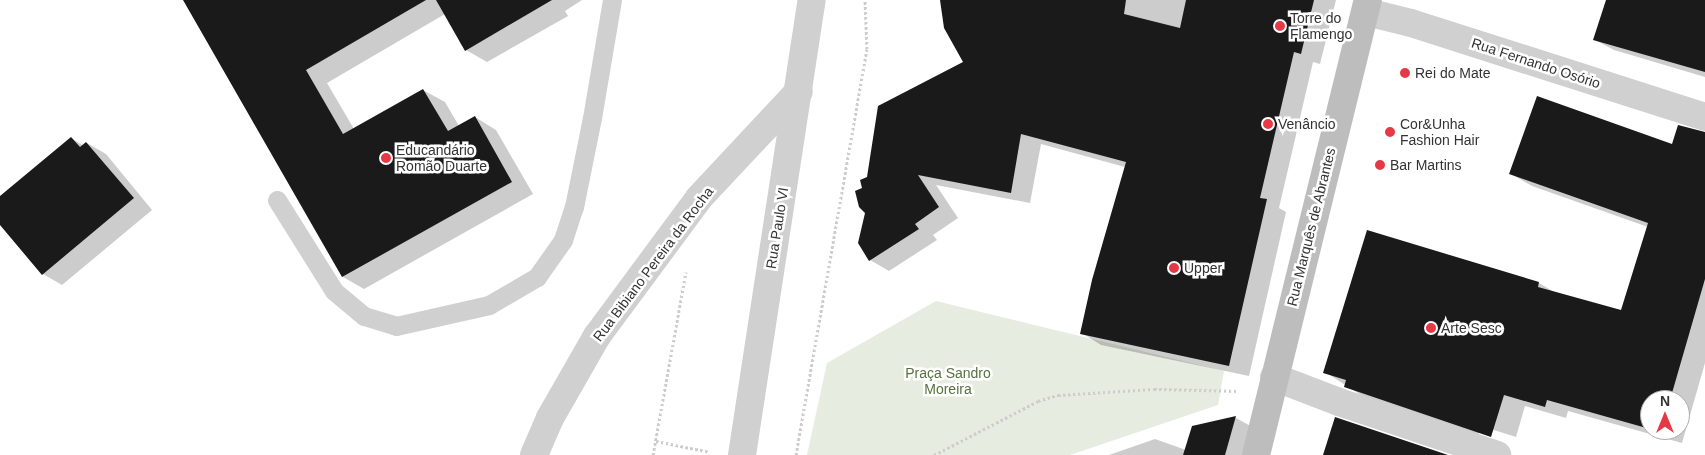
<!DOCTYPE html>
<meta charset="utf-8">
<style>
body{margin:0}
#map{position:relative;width:1705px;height:455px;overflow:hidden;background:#fff;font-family:Arial,sans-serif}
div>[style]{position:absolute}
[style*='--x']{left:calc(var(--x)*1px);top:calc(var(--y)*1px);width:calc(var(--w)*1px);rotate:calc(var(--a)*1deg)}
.green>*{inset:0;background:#e6ecdf}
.shadow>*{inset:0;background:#0003}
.building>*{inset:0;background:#1a1a1a}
.path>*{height:3px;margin-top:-1.5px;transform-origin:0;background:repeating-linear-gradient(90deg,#cdcdcd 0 2.5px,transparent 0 5px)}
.lane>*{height:19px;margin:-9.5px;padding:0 9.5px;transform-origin:9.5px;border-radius:9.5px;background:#d0d0d0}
.street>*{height:28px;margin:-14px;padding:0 14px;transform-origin:14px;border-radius:14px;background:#d0d0d0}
.secondary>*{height:28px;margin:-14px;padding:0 14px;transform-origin:14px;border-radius:14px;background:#bdbdbd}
.dots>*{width:14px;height:14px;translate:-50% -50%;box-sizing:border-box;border:2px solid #fff;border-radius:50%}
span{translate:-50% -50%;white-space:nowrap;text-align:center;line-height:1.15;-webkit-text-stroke:5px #fff;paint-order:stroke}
.poi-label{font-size:14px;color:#333}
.left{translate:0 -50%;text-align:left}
.street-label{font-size:14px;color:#333}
.park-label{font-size:14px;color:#56703f}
.north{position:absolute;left:1640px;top:390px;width:50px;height:50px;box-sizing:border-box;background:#fff;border:1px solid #adadad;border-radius:50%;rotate:0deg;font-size:14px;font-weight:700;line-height:20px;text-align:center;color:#333}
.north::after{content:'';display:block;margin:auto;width:18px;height:22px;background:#e63946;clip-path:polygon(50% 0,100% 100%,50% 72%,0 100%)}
</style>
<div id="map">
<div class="green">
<i style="clip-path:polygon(936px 301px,1224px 371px,1218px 405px,1070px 455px,807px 455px,827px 363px)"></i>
</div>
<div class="shadow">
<i style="clip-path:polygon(185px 0,582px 0,565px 11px,568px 16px,487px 62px,466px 50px,445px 14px,327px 83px,354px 129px,423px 90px,445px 102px,459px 126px,475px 117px,496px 130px,533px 194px,364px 289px,343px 277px)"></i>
<i style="clip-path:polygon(942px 0,1336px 0,1320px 64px,1313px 62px,1279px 208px,1286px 212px,1249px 376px,1101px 345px,1082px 333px,1125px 167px,1041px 144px,1030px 203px,936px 185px,958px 218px,933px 235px,937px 240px,889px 271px,870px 260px,866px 213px,868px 177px,965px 63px)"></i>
<i style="clip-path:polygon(1608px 0,1705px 0,1705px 77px,1614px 50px,1595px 40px)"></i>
<i style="clip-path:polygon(evenodd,1705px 133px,1705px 363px,1682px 443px,1568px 411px,1566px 418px,1525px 406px,1516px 437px,1481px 426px,1478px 436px,1367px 399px,1325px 372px,1539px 283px,1556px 293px,1622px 312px,1648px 227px,1532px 186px,1511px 174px,1673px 145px,1705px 133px,1650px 400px,1680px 400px,1680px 430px,1650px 430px,1650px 400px)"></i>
<i style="clip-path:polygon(71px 138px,84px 146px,87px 143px,106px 154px,152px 210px,62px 285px,43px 274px,0 223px,0 198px)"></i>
<i style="clip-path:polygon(1236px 418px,1256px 429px,1248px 455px,1109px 455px,1155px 439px,1186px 450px,1193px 427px)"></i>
</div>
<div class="building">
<i style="clip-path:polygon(183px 0,426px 0,306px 70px,343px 134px,423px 89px,448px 131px,475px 116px,512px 182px,342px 277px)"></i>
<i style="clip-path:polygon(436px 0,552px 0,465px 51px)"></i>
<i style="clip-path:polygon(940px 0,1126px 0,1124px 14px,1180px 28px,1186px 0,1314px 0,1301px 54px,1294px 52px,1260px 198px,1267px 199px,1229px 366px,1080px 334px,1092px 280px,1126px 162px,1021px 134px,1011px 193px,918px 175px,939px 207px,915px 224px,919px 229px,869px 261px,858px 243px,865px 213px,859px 207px,855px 191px,862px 188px,860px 180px,867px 177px,878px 106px,963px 62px,944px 28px)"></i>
<i style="clip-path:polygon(1606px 0,1705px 0,1705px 72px,1593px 40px)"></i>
<i style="clip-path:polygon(1537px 96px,1672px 144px,1678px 125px,1705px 132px,1705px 279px,1670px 400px,1650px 400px,1650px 429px,1547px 400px,1545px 407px,1504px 395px,1491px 437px,1344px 387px,1346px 380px,1323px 373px,1367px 230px,1539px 282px,1538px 287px,1621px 310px,1648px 223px,1509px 174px)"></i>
<i style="clip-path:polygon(71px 137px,80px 147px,86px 142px,134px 198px,42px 275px,0 225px,0 196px)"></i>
<i style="clip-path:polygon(1236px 416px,1225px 455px,1183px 455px,1192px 426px)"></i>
<i style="clip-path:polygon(1335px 417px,1448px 455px,1323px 455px)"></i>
</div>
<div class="path">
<i style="--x:656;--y:441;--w:55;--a:11.5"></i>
<i style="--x:653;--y:455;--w:186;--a:-79.8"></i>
<i style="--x:796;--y:455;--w:412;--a:-80.1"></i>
<i style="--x:867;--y:49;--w:49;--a:-92.3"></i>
<i style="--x:934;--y:455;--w:117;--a:-27.4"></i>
<i style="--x:1038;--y:401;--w:21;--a:-17"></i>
<i style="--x:1058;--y:395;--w:96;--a:-3.6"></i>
<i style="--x:1154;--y:389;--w:85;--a:1.3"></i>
</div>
<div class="lane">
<i style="--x:277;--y:200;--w:107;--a:57.9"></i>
<i style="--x:334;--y:291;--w:39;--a:40"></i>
<i style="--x:364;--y:316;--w:34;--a:17"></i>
<i style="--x:396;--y:326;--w:95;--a:-12.7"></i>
<i style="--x:489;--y:305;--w:56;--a:-30.3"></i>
<i style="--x:537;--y:277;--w:45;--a:-54.9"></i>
<i style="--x:563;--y:240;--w:35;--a:-72"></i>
<i style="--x:574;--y:207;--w:91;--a:-78.6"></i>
<i style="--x:592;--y:118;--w:120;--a:-80.4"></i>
</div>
<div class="street">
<i style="--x:1366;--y:12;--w:46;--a:13.7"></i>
<i style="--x:1411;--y:23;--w:309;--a:17.7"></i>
<i style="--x:1274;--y:377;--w:70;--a:21"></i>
<i style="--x:1339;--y:402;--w:167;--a:18.5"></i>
<i style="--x:534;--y:455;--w:40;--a:-66.6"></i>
<i style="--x:550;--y:418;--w:95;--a:-60.2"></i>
<i style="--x:597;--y:336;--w:172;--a:-53.5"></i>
<i style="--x:699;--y:198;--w:146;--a:-46.9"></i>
<i style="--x:742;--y:455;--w:460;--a:-81.3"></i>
</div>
<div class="secondary">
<i style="--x:1256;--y:455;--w:469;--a:-76.2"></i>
</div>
<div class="dots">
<i style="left:1280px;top:26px;background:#e63946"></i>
<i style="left:1405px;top:73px;background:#e63946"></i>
<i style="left:1268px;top:124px;background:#e63946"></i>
<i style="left:1390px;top:132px;background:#e63946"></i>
<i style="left:386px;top:158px;background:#e63946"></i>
<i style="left:1380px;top:165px;background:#e63946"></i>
<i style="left:1174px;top:268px;background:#e63946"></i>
<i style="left:1431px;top:328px;background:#e63946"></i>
</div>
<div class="poi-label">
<span class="left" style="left:1290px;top:26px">Torre do<br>Flamengo</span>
<span class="left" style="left:1415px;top:73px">Rei do Mate</span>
<span class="left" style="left:1278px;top:124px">Venâncio</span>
<span class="left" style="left:1400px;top:132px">Cor&amp;Unha<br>Fashion Hair</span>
<span class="left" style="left:396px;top:158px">Educandário<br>Romão Duarte</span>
<span class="left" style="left:1390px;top:165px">Bar Martins</span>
<span class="left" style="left:1184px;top:268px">Upper</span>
<span class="left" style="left:1441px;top:328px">Arte Sesc</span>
</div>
<div class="street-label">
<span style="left:1536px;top:63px;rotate:18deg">Rua Fernando Osório</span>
<span style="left:1311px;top:227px;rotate:-76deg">Rua Marquês de Abrantes</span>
<span style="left:777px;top:228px;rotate:-81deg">Rua Paulo VI</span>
<span style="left:653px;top:264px;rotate:-53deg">Rua Bibiano Pereira da Rocha</span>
</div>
<div class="park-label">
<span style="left:948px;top:381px">Praça Sandro<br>Moreira</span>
</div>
<div class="north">N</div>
</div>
